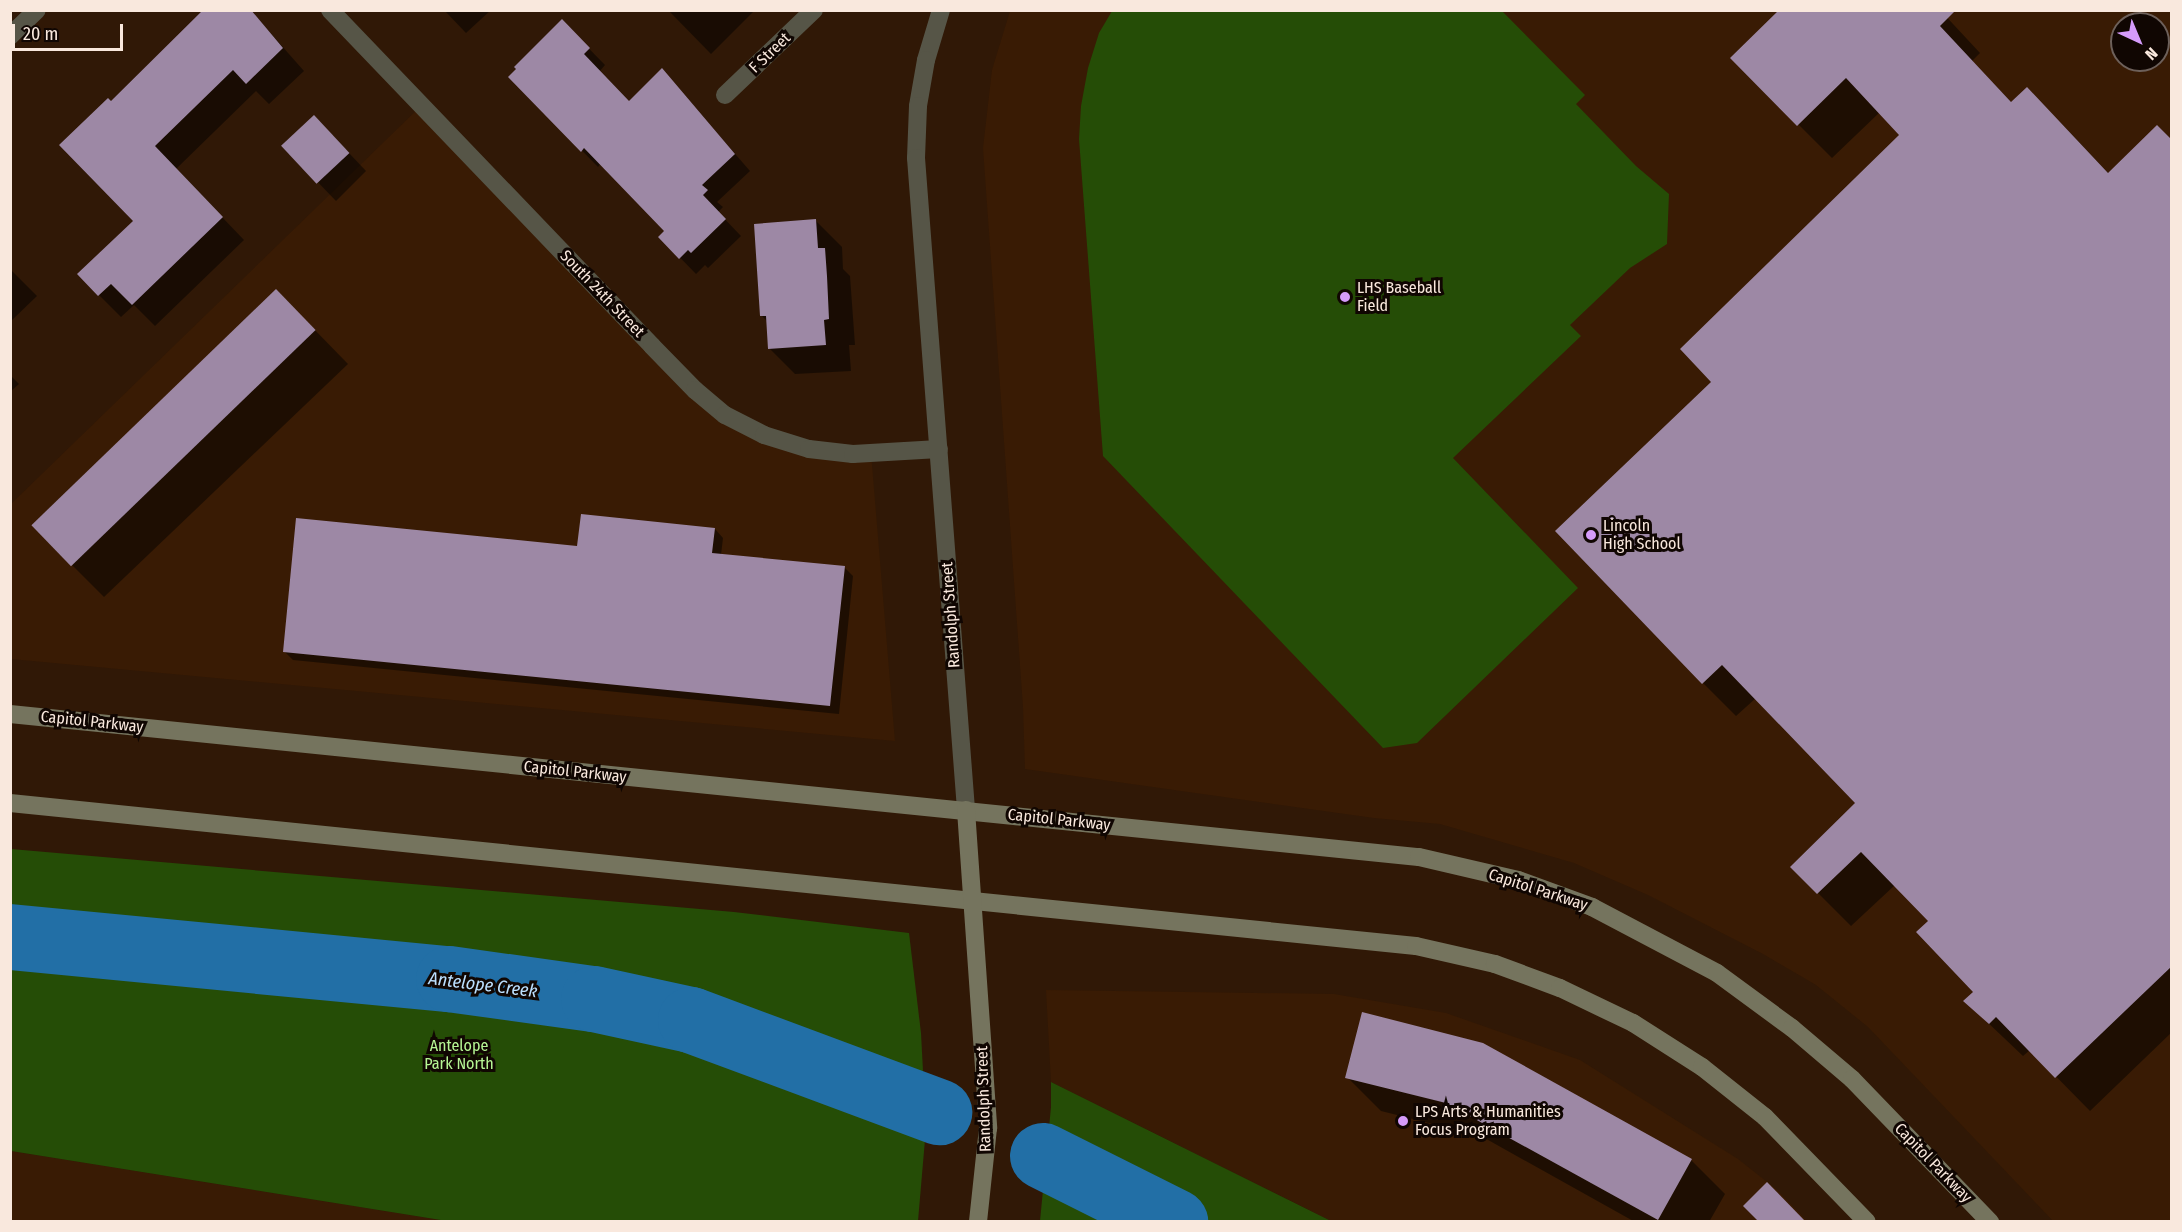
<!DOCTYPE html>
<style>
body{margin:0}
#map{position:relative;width:2182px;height:1232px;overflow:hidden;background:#301806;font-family:"Fira Sans Condensed",sans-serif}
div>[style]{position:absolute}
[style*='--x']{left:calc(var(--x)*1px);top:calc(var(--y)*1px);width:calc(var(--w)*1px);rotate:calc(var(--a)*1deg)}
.built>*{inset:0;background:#391b04}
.green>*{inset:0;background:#254d06}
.shadow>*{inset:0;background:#0007}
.river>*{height:66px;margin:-33px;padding:0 33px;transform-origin:33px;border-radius:33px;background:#226fa6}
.building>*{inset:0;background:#9d88a5;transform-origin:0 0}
.minor>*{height:18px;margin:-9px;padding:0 9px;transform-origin:9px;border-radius:9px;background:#565547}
.tertiary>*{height:18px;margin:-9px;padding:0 9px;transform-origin:9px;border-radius:9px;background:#565547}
.secondary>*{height:18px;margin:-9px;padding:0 9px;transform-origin:9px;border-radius:9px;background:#75745e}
.dots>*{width:16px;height:16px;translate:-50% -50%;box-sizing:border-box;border:3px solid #100602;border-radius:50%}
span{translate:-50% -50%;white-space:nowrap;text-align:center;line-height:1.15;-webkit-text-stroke:6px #100602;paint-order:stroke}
.street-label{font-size:16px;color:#f9e8dd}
.poi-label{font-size:16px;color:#f9e8dd}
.left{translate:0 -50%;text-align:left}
.park-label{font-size:16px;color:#b6f694}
.water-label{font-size:18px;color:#bce0ff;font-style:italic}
.frame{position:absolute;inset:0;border:12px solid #f9e8dd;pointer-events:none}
.north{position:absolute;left:2110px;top:12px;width:60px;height:60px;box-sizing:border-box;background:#100602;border:2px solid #6d605a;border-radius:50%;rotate:136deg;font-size:16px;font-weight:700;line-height:24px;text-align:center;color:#f9e8dd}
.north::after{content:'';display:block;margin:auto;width:21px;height:27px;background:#d59bfa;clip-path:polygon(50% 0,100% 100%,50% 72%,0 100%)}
.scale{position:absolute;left:12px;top:24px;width:111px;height:27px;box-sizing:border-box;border:3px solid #f9e8dd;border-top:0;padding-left:8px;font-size:18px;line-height:21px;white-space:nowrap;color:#f9e8dd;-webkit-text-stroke:4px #100602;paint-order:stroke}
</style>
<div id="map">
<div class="built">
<i style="clip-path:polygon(evenodd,1010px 11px,2171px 11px,2171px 1221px,2053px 1221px,1868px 1027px,1816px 985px,1763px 954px,1648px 895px,1574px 863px,1440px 824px,1374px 818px,1025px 769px,1023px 707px,983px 148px,992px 70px,1010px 11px,2122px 24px,2158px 24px,2158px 60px,2122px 60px,2122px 24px)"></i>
<i style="clip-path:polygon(422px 105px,652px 346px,764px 435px,871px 453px,895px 741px,11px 659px,11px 504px)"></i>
<i style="clip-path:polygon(1046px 990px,1334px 994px,1446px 1013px,1580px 1060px,1738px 1159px,1776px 1189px,1807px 1221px,1331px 1221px,1051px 1082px)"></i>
<i style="clip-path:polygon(10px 1151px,11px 1151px,447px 1221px,11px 1221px)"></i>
</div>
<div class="green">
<i style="clip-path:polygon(1112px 11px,1502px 11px,1585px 95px,1576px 104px,1636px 166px,1669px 194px,1667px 244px,1630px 268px,1570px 325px,1581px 336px,1453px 458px,1578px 588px,1417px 743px,1383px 748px,1103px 456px,1079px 139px,1081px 106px,1088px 68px,1099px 33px)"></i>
<i style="clip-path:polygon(11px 849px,734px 912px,909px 933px,921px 1033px,926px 1128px,918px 1221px,447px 1221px,11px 1151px)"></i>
<i style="clip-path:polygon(1051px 1082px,1331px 1221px,1040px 1221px,1051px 1107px)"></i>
</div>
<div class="shadow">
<i style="clip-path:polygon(250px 10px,304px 71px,269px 104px,256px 91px,176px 169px,244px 240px,155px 326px,134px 305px,121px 317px,99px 295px,135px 222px,111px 103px)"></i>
<i style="clip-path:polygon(444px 10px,491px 10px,466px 33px)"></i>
<i style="clip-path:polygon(668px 10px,755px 10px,711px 54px)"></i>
<i style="clip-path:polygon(1940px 10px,1980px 53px,1972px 61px,2012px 103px,2060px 122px,2109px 174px,2172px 142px,2172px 1032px,2090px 1111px,2030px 1050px,2023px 1056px,1965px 1001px,1975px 993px,1930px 921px,1895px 885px,1851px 926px,1818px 893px,1857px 804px,1756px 698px,1736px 716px,1703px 683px,1713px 382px,1901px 135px,1880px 112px,1832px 158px,1732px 58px)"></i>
<i style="clip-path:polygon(562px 21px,605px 65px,599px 72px,629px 103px,662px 70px,750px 171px,717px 202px,723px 207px,718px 212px,741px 236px,708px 268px,705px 265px,696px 274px,660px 237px,666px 231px,601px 163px,598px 167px,510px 77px)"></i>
<i style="clip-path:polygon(331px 134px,366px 171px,336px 201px,283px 146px)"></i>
<i style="clip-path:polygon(816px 221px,842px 247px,843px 269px,850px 276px,855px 345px,849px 345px,851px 371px,795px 374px,769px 348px,768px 322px,762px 316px)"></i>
<i style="clip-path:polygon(10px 269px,37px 296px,10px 322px)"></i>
<i style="clip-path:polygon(309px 324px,348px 364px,104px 597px,71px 564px)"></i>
<i style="clip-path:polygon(10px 375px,19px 384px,10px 392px)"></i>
<i style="clip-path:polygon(715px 529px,723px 538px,721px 555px,844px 567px,853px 576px,839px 714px,293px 660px,284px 651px,579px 547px)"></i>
<i style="clip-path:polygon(1347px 1077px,1691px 1160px,1725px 1194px,1709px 1222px,1635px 1222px,1481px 1136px,1381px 1111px)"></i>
<i style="clip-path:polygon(1767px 1185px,1804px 1222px,1760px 1222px,1745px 1206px)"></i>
</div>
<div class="river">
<i style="--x:10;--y:937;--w:441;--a:5.5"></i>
<i style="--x:449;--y:979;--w:146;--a:7.9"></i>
<i style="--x:594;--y:999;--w:99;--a:12.2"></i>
<i style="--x:691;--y:1020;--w:265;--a:20.4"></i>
<i style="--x:1043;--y:1156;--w:148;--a:26.6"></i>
</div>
<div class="building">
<i style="clip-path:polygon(203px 10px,251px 10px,283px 48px,246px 84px,233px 70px,155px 146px,223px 217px,132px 305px,111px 284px,98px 296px,77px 274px,133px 221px,59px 145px,108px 98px,111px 101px)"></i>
<i style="clip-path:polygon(1779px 10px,1956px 10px,1940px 26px,2011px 102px,2027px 87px,2108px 173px,2157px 125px,2172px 140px,2172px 966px,2055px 1078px,1996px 1017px,1989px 1024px,1963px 1001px,1973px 992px,1916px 932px,1928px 921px,1861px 852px,1817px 894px,1790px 867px,1855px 803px,1722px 665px,1702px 684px,1555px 531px,1711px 382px,1680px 349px,1899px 135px,1846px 78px,1797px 126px,1730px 58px)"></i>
<i style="clip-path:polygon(562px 19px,590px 48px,584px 54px,629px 101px,662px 68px,735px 154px,702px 185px,708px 190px,703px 195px,726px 219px,691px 253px,688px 250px,679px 259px,658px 237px,664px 231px,584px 148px,581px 152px,508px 77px,516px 69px,514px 67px)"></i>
<i style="left:314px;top:115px;width:52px;height:45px;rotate:47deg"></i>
<i style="clip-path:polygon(816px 219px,818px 248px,825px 248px,827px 276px,829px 319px,824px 320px,826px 345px,768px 349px,766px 316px,760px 316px,754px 224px)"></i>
<i style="left:276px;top:289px;width:57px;height:340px;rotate:46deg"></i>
<i style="clip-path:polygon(581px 514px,715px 528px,712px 553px,845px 566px,830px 706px,283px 652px,296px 518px,577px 546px)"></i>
<i style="clip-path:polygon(1362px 1012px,1483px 1043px,1692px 1159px,1658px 1220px,1446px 1103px,1345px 1078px)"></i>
<i style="clip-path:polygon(1767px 1182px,1805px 1221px,1758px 1221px,1743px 1206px)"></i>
</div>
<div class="minor">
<i style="--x:330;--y:10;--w:465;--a:46.2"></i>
<i style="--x:652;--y:346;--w:62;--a:45.7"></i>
<i style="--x:695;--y:390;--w:39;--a:40"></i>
<i style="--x:725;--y:415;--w:44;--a:27.1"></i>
<i style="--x:764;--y:435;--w:47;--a:17.3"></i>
<i style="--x:809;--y:449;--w:44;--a:6.5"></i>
<i style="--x:853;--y:454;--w:86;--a:-3.3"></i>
<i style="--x:10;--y:36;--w:37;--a:-44"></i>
<i style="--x:725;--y:95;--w:123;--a:-43.7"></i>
</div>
<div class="tertiary">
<i style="--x:941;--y:10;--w:52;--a:106.7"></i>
<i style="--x:926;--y:60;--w:47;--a:99.9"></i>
<i style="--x:918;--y:106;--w:52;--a:92.2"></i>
<i style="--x:916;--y:158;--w:654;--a:85.61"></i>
</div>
<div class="secondary">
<i style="--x:10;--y:714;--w:1416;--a:5.8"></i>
<i style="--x:1419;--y:857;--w:102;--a:13.1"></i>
<i style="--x:1518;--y:880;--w:79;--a:20"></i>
<i style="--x:1592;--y:907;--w:141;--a:27.8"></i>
<i style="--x:1717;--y:973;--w:93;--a:36.3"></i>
<i style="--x:1792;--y:1028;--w:79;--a:40.4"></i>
<i style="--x:1852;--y:1079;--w:199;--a:46"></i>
<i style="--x:10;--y:803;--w:1413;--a:5.81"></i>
<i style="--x:1416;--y:946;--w:81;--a:12.8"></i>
<i style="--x:1495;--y:964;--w:69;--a:20.3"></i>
<i style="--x:1560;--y:988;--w:81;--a:25.6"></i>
<i style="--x:1633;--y:1023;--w:82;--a:32.5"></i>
<i style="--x:1702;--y:1067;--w:80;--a:38.4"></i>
<i style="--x:1765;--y:1117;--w:146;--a:45.8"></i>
<i style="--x:966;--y:810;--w:319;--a:86"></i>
<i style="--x:988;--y:1128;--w:95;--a:96.1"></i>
</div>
<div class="dots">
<i style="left:1345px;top:297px;background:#d59bfa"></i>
<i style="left:1591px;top:535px;background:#d59bfa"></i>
<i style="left:1403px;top:1121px;background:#d59bfa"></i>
</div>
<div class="street-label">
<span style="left:770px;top:53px;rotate:-44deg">F Street</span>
<span style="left:602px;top:294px;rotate:46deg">South 24th Street</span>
<span style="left:951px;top:615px;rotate:-94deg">Randolph Street</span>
<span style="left:92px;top:722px;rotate:6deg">Capitol Parkway</span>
<span style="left:575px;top:772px;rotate:6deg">Capitol Parkway</span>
<span style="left:1059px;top:820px;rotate:6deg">Capitol Parkway</span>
<span style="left:1538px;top:890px;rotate:18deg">Capitol Parkway</span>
<span style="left:984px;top:1099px;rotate:-92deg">Randolph Street</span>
<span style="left:1933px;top:1163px;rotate:46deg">Capitol Parkway</span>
</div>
<div class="poi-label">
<span class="left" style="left:1357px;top:297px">LHS Baseball<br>Field</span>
<span class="left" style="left:1603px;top:535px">Lincoln<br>High School</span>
<span class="left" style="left:1415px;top:1121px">LPS Arts &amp; Humanities<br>Focus Program</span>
</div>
<div class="park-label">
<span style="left:459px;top:1055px">Antelope<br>Park North</span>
</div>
<div class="water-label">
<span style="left:483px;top:985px;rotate:7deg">Antelope Creek</span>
</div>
<div class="frame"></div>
<div class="north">N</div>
<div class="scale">20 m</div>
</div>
